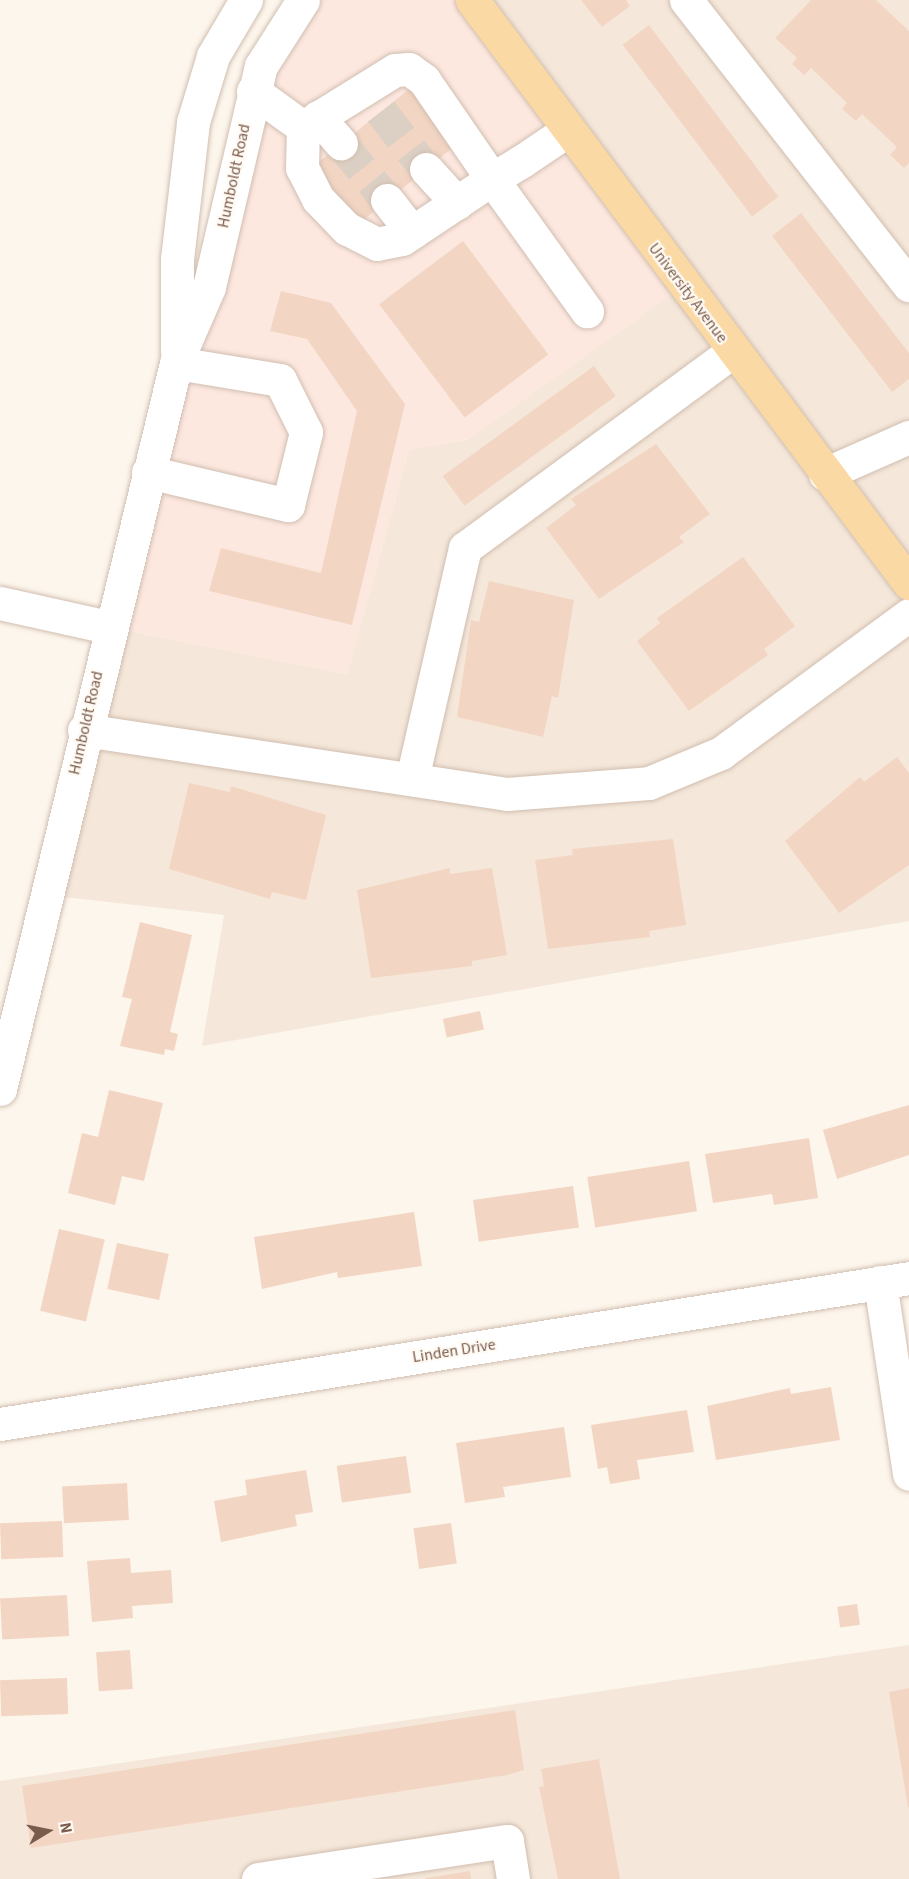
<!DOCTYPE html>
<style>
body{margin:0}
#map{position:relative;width:909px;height:1879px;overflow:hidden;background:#fdf6ec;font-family:"Source Sans 3",sans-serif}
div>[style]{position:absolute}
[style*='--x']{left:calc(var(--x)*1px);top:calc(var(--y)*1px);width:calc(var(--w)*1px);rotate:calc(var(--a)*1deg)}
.residential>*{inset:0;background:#f5e8da}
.commercial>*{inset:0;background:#fde8e0}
.building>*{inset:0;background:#f3d5c3;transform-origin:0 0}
.minor-tunnel>*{height:33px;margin-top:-16.5px;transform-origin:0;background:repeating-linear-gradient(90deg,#dcd0c4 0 33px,transparent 0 49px)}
.roads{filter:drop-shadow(0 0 2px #d1beb0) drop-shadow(0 0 2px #d1beb0)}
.minor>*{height:33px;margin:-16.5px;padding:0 16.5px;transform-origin:16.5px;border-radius:16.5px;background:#fff}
.major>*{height:33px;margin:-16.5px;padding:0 16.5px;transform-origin:16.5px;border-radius:16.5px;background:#fbd9a5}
span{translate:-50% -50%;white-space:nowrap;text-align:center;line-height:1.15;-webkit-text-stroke:4.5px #fffaf3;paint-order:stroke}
.street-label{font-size:16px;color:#7a5c4d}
.north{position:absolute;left:18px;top:1801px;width:60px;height:60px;-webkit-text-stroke:4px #fffaf3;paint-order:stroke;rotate:80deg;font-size:16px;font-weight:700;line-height:24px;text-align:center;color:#7a5c4d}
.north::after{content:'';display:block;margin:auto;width:21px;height:27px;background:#7a5c4d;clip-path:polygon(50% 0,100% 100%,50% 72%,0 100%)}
</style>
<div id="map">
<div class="residential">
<i style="clip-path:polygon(472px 0,909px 0,909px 921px,202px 1046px,224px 915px,46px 895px,108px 627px,347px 674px,409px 450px,469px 439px)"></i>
<i style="clip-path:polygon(909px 1645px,909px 1879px,0 1879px,0 1781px)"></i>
</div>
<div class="commercial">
<i style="clip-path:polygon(303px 0,472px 0,683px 287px,469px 439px,409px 450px,347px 674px,108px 627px,253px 91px)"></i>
</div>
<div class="building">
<i style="clip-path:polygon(581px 0,626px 0,630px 6px,602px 27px)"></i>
<i style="clip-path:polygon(811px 0,876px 0,909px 31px,909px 163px,904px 168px,890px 155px,897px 147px,862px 114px,856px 121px,842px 109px,847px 103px,811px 68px,804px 75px,792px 64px,797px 58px,775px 38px)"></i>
<i style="left:649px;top:25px;width:215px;height:33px;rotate:53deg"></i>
<i style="left:414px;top:85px;width:73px;height:135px;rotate:51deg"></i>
<i style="clip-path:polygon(801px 213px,909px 353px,909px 379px,892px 392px,772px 236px)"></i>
<i style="left:463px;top:241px;width:142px;height:105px;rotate:53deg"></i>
<i style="clip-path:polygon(281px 291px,331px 303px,405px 404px,352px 625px,209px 591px,221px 548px,321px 573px,357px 411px,307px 339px,270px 331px)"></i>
<i style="left:594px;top:366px;width:37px;height:187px;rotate:54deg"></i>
<i style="clip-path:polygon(656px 444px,710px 514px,679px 537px,684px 542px,599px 599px,546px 528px,576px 505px,571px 499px)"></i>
<i style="clip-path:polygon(743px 557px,795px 626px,764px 649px,768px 655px,689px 711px,637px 641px,660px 623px,657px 618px)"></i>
<i style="clip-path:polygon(489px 581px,574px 600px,558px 698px,552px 696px,543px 737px,457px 717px,471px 620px,479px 622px)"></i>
<i style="clip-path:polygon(897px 757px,909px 773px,909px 865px,839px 913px,785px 841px,860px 777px,864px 782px)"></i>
<i style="clip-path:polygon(189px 783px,230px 792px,231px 786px,326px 815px,306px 900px,272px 892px,270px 899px,169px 869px)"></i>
<i style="clip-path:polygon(673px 839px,686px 925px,649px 931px,650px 937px,548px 949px,535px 860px,573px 855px,572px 849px)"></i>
<i style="clip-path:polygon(450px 868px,450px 874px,492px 868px,507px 955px,472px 961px,472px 966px,371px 978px,357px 890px)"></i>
<i style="clip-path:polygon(140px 922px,192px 935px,170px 1032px,178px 1034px,174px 1051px,165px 1049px,164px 1055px,120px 1046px,132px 999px,122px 997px)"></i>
<i style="left:480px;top:1011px;width:19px;height:38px;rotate:78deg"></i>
<i style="clip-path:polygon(109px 1090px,163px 1103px,144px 1181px,122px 1176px,115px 1205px,68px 1193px,82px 1133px,98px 1137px)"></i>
<i style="clip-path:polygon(909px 1105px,909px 1155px,837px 1179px,823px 1130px)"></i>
<i style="clip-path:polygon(809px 1138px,818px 1198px,774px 1205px,772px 1194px,713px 1203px,705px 1154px)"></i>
<i style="left:689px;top:1161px;width:51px;height:103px;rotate:81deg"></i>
<i style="left:573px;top:1186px;width:42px;height:101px;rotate:82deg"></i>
<i style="clip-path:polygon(414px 1212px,422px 1266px,338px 1278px,337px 1272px,262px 1289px,254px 1237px)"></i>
<i style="left:59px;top:1229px;width:47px;height:84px;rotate:13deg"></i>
<i style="left:117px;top:1243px;width:53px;height:47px;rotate:12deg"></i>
<i style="clip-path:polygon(831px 1387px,840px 1440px,716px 1460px,707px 1406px,790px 1388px,791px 1394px)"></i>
<i style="clip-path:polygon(687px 1410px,694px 1452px,637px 1460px,640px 1479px,610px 1484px,607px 1467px,598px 1469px,591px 1425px)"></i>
<i style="clip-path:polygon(564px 1427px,571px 1477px,503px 1487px,505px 1497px,465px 1503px,456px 1443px)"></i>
<i style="left:406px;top:1456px;width:37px;height:70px;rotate:82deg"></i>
<i style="clip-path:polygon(306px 1470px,313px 1512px,295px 1515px,297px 1526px,221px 1542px,214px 1501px,247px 1495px,245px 1480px)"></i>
<i style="left:127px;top:1483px;width:37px;height:65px;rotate:87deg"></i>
<i style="left:62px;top:1521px;width:36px;height:62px;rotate:88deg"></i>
<i style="left:451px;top:1523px;width:41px;height:38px;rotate:82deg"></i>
<i style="clip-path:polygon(130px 1558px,131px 1573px,171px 1570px,173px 1603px,132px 1606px,133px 1618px,92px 1622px,87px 1561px)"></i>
<i style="left:67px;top:1595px;width:41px;height:67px;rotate:87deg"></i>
<i style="left:857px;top:1604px;width:21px;height:20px;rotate:82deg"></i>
<i style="left:130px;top:1650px;width:39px;height:34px;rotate:86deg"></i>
<i style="left:67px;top:1678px;width:36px;height:67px;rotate:88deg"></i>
<i style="clip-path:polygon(909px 1688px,909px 1807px,908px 1807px,889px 1692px)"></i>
<i style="clip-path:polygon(515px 1710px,524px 1770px,507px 1775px,31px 1848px,22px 1786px)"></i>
<i style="clip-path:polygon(599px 1759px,620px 1879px,558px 1879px,539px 1787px,544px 1786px,541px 1769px)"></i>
<i style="clip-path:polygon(470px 1871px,471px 1879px,426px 1879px,426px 1878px)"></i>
</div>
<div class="minor-tunnel">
<i style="--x:381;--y:111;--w:73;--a:52.2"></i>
<i style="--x:341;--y:143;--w:73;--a:51.1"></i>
</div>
<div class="roads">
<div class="minor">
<i style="--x:686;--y:0;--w:362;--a:52"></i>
<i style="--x:253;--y:91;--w:62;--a:35.8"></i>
<i style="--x:318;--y:117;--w:35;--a:49"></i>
<i style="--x:568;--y:130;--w:55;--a:146"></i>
<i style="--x:522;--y:161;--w:35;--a:149"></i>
<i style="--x:492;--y:179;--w:108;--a:146.3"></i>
<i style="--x:402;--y:239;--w:25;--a:169"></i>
<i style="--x:377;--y:244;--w:34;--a:-153"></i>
<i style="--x:347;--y:229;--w:42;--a:-134"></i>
<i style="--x:318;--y:199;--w:35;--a:-117"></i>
<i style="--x:302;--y:168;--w:41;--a:-88.6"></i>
<i style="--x:303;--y:127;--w:108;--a:-31.8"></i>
<i style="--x:395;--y:70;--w:14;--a:-4"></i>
<i style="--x:409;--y:69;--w:19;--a:36"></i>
<i style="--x:424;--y:80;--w:120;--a:55.5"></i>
<i style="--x:492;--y:179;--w:163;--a:54.3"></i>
<i style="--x:426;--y:169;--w:46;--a:47.6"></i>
<i style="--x:387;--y:200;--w:41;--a:52"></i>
<i style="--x:177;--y:351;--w:92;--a:-90"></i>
<i style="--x:177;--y:259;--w:138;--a:-83.3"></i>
<i style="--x:193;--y:122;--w:69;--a:-73.1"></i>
<i style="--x:213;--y:56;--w:65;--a:-59.5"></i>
<i style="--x:148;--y:472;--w:144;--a:13.3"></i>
<i style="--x:288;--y:505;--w:75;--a:-76.1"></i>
<i style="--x:306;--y:432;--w:58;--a:-116.6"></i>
<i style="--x:280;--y:380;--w:105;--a:-170.7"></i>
<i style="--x:825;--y:474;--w:92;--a:-23.8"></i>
<i style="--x:0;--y:603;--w:111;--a:12.5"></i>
<i style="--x:84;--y:730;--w:428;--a:8.6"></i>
<i style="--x:507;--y:794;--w:142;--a:-4.4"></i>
<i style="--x:649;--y:783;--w:78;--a:-22.6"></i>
<i style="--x:721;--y:753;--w:233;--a:-36.3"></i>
<i style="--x:412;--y:779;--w:237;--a:-77.1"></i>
<i style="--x:465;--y:548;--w:331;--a:-36.3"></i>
<i style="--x:0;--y:1089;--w:747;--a:-76.37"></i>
<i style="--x:176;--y:363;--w:83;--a:-66.5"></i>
<i style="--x:209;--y:287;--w:227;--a:-76.8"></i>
<i style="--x:261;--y:66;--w:78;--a:-57.5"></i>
<i style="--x:880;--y:1282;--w:194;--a:81.4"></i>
<i style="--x:0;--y:1424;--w:921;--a:-9.12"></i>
<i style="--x:258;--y:1879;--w:252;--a:-8.7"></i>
<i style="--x:507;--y:1841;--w:38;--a:81"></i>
</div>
<div class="major">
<i style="--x:472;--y:0;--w:729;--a:53.15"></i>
</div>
</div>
<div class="street-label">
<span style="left:234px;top:176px;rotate:-78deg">Humboldt Road</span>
<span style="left:688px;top:293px;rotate:53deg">University Avenue</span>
<span style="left:86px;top:723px;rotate:-77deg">Humboldt Road</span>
<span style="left:454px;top:1351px;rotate:-9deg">Linden Drive</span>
</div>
<div class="north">N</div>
</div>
